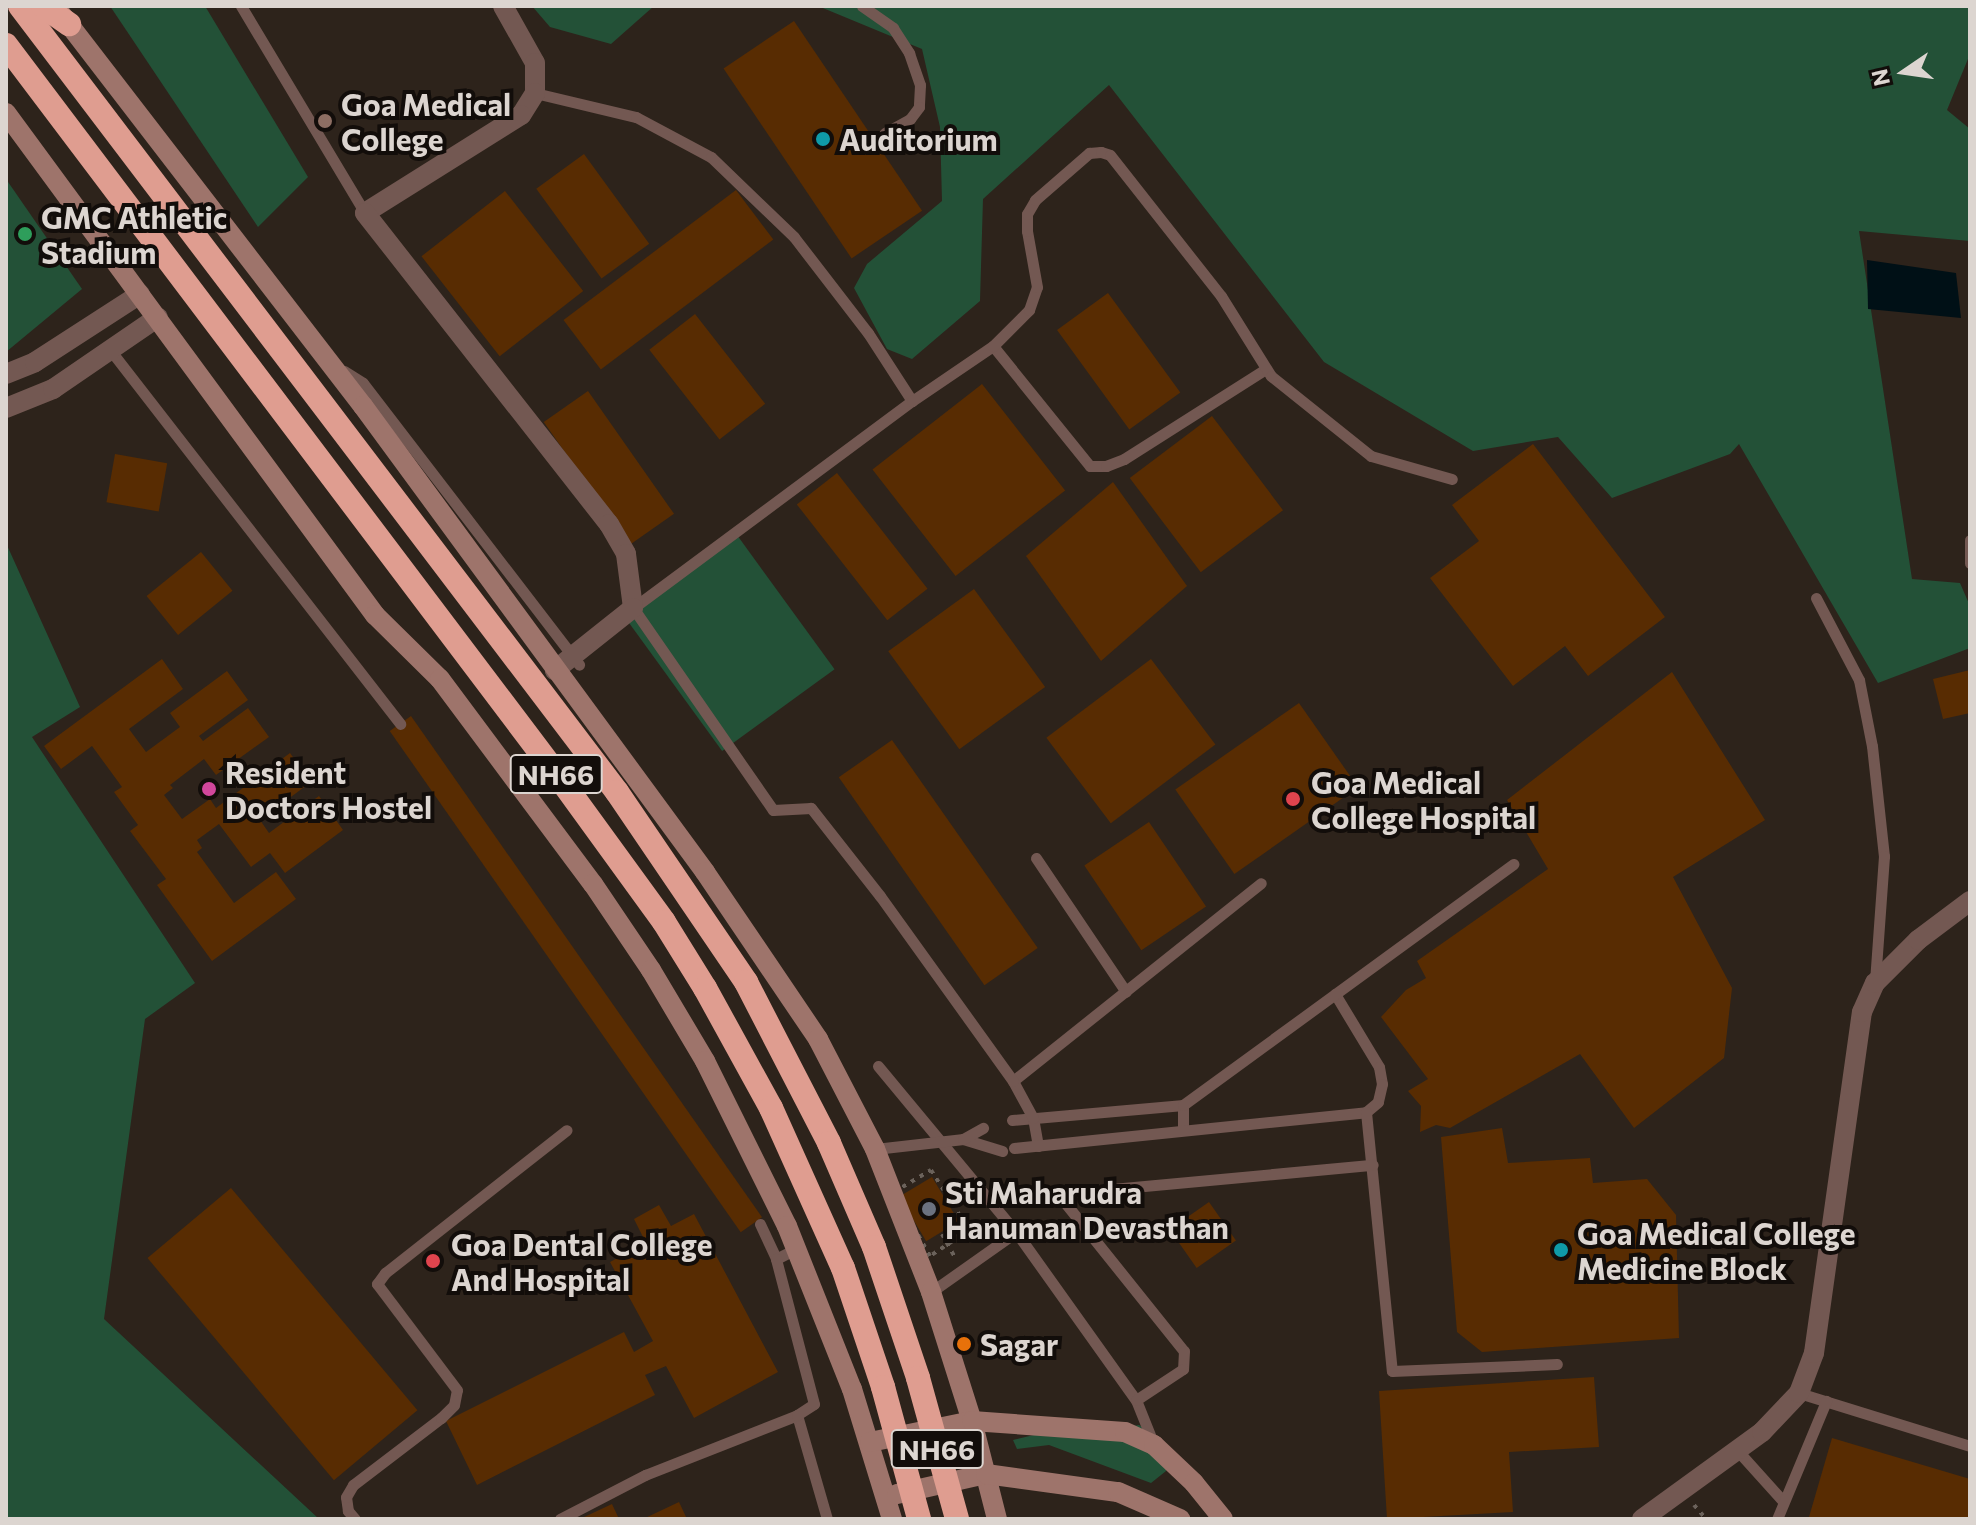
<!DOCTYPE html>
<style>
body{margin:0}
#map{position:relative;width:1976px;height:1525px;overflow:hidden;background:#2d231b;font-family:Commissioner,sans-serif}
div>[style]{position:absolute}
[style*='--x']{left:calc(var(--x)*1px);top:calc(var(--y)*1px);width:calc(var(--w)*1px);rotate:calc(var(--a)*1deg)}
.green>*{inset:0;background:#235137;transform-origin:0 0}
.water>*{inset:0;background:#001016}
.building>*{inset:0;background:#582c02;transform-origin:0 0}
.path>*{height:4px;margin-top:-2px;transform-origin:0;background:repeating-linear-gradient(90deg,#6b625b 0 4px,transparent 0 10px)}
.lane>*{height:11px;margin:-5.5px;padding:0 5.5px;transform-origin:5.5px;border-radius:5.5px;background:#735852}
.street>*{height:20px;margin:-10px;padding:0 10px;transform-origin:10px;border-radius:10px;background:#735852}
.secondary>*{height:20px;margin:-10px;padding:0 10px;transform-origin:10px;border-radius:10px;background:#9e746b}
.highway>*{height:24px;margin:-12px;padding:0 12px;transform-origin:12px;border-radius:12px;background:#df9d90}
.dots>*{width:22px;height:22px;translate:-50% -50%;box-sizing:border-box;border:4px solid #120d0a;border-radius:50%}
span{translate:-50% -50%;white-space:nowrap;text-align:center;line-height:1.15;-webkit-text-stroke:8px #120d0a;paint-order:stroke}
.shield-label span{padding:2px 6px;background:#120d0a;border:2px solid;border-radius:6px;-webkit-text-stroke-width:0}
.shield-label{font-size:28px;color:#dcd5d0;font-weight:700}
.poi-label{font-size:30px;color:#dcd5d0;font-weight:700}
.left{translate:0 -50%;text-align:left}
.frame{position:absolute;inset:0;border:8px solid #dcd5d0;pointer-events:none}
.north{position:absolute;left:1864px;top:32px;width:80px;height:80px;-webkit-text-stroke:6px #120d0a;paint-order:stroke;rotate:257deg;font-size:22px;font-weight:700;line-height:32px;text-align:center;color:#dcd5d0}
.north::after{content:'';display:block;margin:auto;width:28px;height:36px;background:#dcd5d0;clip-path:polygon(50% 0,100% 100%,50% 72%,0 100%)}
</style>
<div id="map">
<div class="green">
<i style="clip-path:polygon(110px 6px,205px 6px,308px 177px,258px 227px)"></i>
<i style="clip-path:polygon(532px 6px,654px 6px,611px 44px,550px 27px)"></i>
<i style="clip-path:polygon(818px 6px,1970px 6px,1970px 54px,1947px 110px,1970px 129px,1970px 241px,1859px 231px,1912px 579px,1960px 583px,1970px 606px,1970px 648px,1878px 683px,1739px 444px,1730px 454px,1612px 498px,1558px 437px,1473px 451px,1324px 362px,1109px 85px,983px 199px,980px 301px,912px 359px,887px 349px,854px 288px,867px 264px,942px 201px,940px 127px,922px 49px)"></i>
<i style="clip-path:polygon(6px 179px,82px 289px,6px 352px)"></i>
<i style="left:737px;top:535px;width:166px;height:139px;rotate:54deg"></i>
<i style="clip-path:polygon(6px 543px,80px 707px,32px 737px,195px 983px,145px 1019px,104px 1319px,319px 1519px,6px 1519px)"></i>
<i style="clip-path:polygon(1139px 1425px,1154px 1434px,1166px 1454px,1166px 1471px,1151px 1483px,1049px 1445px,1017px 1449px,1013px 1440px,1046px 1432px,1110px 1430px)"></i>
</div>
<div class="water">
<i style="clip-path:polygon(1867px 260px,1956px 273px,1961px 318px,1868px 309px)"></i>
</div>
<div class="building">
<i style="left:794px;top:21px;width:229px;height:85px;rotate:56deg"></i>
<i style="left:584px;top:154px;width:111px;height:59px;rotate:54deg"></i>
<i style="left:736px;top:190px;width:62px;height:216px;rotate:53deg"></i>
<i style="left:505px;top:191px;width:127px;height:106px;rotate:52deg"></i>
<i style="left:1108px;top:293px;width:123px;height:63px;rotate:54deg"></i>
<i style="left:695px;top:314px;width:114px;height:58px;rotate:52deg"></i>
<i style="left:982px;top:384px;width:135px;height:139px;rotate:52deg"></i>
<i style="left:588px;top:391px;width:150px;height:54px;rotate:55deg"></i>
<i style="left:1212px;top:416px;width:118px;height:103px;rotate:53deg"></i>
<i style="clip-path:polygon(1533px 444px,1665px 617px,1588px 676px,1565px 646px,1513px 686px,1430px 578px,1479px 541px,1452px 505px)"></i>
<i style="left:115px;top:454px;width:53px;height:49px;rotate:10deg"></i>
<i style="left:837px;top:473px;width:147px;height:51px;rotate:52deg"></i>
<i style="clip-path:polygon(1113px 482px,1187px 586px,1101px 661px,1026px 556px)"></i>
<i style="left:201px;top:552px;width:50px;height:70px;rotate:51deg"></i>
<i style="left:974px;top:589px;width:121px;height:106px;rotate:54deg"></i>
<i style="clip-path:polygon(162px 659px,183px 689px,129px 729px,146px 752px,180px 727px,170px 713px,227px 671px,248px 700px,199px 736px,203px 741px,248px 708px,269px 737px,216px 775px,204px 759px,170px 785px,173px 788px,164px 795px,182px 819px,210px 799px,216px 808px,290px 753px,311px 782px,260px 820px,269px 833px,319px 796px,343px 830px,285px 873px,270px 853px,251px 867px,219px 824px,197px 840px,202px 848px,197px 852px,234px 903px,276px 872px,296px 899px,212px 961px,157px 885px,166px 879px,130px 831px,138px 825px,114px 792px,122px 787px,92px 746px,61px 769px,44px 746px)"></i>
<i style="left:1151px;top:659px;width:107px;height:131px;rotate:53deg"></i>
<i style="clip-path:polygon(1970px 670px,1970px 713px,1943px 719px,1933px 679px)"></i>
<i style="clip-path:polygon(1672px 672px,1765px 820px,1673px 877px,1732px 988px,1724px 1058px,1634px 1128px,1580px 1054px,1450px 1128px,1436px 1125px,1420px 1132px,1421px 1106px,1408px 1091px,1428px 1079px,1381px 1017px,1406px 990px,1426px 978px,1417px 961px,1548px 869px,1507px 800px)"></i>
<i style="left:1299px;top:703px;width:103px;height:151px;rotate:55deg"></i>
<i style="left:411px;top:716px;width:612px;height:26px;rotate:55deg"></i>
<i style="left:892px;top:740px;width:254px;height:65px;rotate:55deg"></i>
<i style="left:1149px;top:822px;width:102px;height:78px;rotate:56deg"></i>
<i style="clip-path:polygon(1502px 1128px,1508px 1163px,1590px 1158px,1593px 1183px,1647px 1179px,1676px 1215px,1679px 1338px,1482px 1352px,1457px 1332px,1441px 1137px)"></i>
<i style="left:932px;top:1177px;width:52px;height:38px;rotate:59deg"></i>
<i style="left:231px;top:1188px;width:290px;height:109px;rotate:50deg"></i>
<i style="left:1209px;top:1202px;width:47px;height:48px;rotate:55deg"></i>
<i style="clip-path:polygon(659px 1205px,671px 1226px,694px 1214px,778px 1372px,694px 1418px,666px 1366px,645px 1375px,655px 1395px,477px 1485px,446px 1421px,624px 1332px,634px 1352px,653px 1341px,610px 1262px,646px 1243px,634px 1219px)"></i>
<i style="clip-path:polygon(1594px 1377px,1599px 1447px,1509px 1452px,1513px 1512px,1387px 1519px,1379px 1391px)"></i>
<i style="clip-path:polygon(1832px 1438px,1970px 1479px,1970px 1519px,1809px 1517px)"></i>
<i style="clip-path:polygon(679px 1502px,687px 1519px,643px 1519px)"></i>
<i style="clip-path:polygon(612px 1504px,619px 1519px,580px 1519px)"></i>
</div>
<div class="path">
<i style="--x:931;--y:1170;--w:71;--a:57.7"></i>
<i style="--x:969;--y:1230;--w:47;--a:146.3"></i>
<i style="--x:930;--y:1256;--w:73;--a:-119.4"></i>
<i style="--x:894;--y:1192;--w:43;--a:-30.7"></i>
<i style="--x:942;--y:1234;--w:25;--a:61"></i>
<i style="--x:1694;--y:1505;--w:18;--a:49"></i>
</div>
<div class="lane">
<i style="--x:241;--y:6;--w:241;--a:59.1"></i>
<i style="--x:862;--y:6;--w:38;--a:35"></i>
<i style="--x:893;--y:28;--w:30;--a:57"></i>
<i style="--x:909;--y:53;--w:34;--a:71"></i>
<i style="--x:920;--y:85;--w:22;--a:93"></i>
<i style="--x:919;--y:107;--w:15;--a:127"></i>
<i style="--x:910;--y:119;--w:29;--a:151"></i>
<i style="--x:535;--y:93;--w:104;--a:13.4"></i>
<i style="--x:636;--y:117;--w:85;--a:28.1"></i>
<i style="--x:711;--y:157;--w:115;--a:43.9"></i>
<i style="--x:794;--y:237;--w:121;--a:52.4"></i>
<i style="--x:868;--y:333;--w:81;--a:57.1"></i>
<i style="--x:993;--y:346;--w:154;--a:51.1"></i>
<i style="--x:1090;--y:466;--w:16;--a:0"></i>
<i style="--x:1106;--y:466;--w:19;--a:-21"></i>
<i style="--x:1124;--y:459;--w:168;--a:-32.4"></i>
<i style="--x:111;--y:351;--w:472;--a:52.2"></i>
<i style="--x:344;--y:371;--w:22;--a:32"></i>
<i style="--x:363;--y:383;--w:355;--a:52.5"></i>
<i style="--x:1970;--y:540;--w:23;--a:90"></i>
<i style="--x:1816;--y:598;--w:93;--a:62.3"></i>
<i style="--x:1859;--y:680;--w:67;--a:78.9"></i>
<i style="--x:1872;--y:746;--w:111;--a:83.8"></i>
<i style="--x:1884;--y:856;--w:126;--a:94.1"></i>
<i style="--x:1036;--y:858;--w:161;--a:56.1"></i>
<i style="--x:1335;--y:994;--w:85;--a:58.9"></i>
<i style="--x:1379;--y:1067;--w:17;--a:80"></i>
<i style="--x:1382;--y:1084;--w:18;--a:103"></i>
<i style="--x:1378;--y:1102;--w:16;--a:140"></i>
<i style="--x:878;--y:1066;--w:216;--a:50.3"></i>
<i style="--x:1016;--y:1232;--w:206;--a:54.5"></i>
<i style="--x:1136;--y:1400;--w:48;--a:68.2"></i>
<i style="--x:1013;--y:1081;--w:317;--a:-38.6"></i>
<i style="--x:1012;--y:1120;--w:172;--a:-5"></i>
<i style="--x:1183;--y:1130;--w:25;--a:-90"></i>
<i style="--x:1183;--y:1105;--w:409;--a:-36.1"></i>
<i style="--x:963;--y:1139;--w:41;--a:17.1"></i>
<i style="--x:1038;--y:1146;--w:28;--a:-100"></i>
<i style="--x:1033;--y:1118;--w:42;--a:-118.4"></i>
<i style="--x:1013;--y:1081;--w:228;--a:-125.7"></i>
<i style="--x:880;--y:896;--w:112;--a:-128.1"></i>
<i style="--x:811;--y:808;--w:38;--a:177"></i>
<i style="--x:773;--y:810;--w:246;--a:-124.7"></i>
<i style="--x:633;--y:608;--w:347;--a:-36.6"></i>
<i style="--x:912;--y:401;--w:98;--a:-34.2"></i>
<i style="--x:993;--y:346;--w:51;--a:-45"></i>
<i style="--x:1029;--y:310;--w:24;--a:-71"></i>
<i style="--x:1037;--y:287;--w:57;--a:-100.1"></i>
<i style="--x:1027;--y:231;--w:17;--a:-90"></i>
<i style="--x:1027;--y:214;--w:16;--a:-60"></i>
<i style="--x:1035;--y:200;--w:72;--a:-41"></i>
<i style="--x:1089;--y:153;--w:12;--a:-5"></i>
<i style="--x:1101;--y:152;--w:9;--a:18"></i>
<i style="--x:1110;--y:155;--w:179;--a:51.8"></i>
<i style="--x:1221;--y:296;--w:94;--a:58"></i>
<i style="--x:1271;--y:376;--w:128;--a:38.7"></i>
<i style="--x:1371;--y:456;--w:84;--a:15.9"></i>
<i style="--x:1014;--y:1148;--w:354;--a:-5.8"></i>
<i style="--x:1366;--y:1112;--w:260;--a:84.3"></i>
<i style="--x:1392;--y:1371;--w:165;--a:-2.4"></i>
<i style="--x:875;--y:1149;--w:89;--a:-6.5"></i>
<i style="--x:963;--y:1139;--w:23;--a:-29"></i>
<i style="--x:1058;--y:1194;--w:316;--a:-5.3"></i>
<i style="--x:1058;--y:1194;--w:201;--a:51.3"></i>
<i style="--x:1184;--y:1351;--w:18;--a:93"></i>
<i style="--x:1183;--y:1369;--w:56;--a:146.6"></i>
<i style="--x:760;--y:1224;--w:38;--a:65"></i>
<i style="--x:776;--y:1259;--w:22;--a:-27"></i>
<i style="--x:931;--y:1292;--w:104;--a:-35.2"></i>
<i style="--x:1799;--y:1393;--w:179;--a:17.2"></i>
<i style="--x:797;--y:1415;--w:108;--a:73.9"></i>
<i style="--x:1737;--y:1450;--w:67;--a:48"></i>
<i style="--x:355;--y:1519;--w:11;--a:-131"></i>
<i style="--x:348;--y:1511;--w:14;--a:-98"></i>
<i style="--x:346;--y:1497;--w:14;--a:-60"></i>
<i style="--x:353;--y:1485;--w:111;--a:-37.3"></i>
<i style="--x:441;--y:1418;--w:18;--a:-45"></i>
<i style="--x:454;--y:1405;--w:15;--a:-79"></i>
<i style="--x:457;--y:1390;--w:133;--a:-127"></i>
<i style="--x:377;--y:1284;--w:14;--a:-54"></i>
<i style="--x:385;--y:1273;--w:231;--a:-38.2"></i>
<i style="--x:560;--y:1519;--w:96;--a:-27.4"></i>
<i style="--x:645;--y:1475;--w:163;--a:-21.5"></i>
<i style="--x:797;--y:1415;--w:20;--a:-33"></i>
<i style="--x:814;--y:1404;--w:150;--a:-104.7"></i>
<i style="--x:1777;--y:1519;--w:128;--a:-67.4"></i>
</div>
<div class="street">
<i style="--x:503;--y:6;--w:65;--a:60.7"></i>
<i style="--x:535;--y:63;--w:30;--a:90"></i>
<i style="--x:535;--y:93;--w:26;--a:122"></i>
<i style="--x:521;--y:115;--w:184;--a:147.9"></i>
<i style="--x:365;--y:213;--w:395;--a:51.9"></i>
<i style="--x:609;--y:524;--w:34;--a:60"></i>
<i style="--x:626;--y:554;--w:54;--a:82.6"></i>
<i style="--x:633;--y:608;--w:100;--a:141.5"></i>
<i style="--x:6;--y:374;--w:31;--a:-22"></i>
<i style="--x:35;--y:362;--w:125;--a:-32.9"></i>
<i style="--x:6;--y:408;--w:51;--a:-22"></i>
<i style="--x:53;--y:389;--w:127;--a:-34.4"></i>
<i style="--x:1642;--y:1519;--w:148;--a:-35.9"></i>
<i style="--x:1762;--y:1432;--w:54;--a:-46.5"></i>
<i style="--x:1799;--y:1393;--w:43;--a:-69.4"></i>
<i style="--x:1814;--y:1353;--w:344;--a:-82"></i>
<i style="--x:1862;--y:1012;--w:32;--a:-66"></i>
<i style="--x:1875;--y:983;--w:61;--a:-45"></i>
<i style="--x:1918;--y:940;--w:65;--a:-36.9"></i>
</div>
<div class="secondary">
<i style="--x:61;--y:14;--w:495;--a:52.4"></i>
<i style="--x:363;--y:406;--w:578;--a:53.72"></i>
<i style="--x:705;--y:872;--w:202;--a:55.9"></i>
<i style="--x:818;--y:1039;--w:124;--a:62.6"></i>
<i style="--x:875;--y:1149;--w:154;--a:68.6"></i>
<i style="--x:931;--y:1292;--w:135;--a:72.4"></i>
<i style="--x:972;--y:1421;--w:101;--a:75.7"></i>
<i style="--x:6;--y:113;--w:623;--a:53.68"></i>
<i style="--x:375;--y:615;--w:91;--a:44.6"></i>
<i style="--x:440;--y:679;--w:256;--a:53.3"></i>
<i style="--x:593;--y:884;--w:104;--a:56"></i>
<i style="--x:651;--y:970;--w:106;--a:59.3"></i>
<i style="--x:705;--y:1061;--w:184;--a:63.6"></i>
<i style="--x:787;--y:1226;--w:175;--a:68.3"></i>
<i style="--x:852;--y:1389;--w:136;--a:72.9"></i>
<i style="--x:870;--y:1442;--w:104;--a:-11.6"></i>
<i style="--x:972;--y:1421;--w:153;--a:4.1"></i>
<i style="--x:1125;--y:1432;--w:32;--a:24"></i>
<i style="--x:1154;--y:1445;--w:55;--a:43.5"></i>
<i style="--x:1194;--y:1483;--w:46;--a:51.1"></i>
<i style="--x:897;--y:1494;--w:91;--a:-12.7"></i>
<i style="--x:986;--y:1474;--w:133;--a:7.8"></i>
<i style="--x:1118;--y:1492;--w:68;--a:23.5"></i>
</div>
<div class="highway">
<i style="--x:20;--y:6;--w:987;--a:52.78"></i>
<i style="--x:617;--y:792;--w:230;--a:55.8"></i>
<i style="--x:746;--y:982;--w:181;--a:62.7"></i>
<i style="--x:829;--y:1143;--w:113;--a:66.6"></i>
<i style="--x:874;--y:1247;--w:138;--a:71.4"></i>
<i style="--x:918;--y:1378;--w:146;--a:74.5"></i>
<i style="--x:43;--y:6;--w:32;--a:35"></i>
<i style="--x:6;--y:45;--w:916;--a:52.94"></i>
<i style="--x:558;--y:776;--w:180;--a:54"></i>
<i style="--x:664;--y:922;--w:78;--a:58.2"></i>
<i style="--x:705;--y:988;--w:137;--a:61.2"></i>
<i style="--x:771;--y:1108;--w:175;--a:65.8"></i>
<i style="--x:843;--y:1268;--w:126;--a:71.4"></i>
<i style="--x:883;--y:1387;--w:137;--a:74.7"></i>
</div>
<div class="dots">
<i style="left:325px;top:121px;background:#8d6e63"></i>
<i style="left:823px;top:139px;background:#0f9aa8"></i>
<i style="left:25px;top:234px;background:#2e9e5b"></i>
<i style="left:209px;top:789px;background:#d1479c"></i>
<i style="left:1293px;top:799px;background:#e0444e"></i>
<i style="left:929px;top:1209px;background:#6b7280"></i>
<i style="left:1561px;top:1250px;background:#0f9aa8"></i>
<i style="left:433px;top:1261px;background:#e0444e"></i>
<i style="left:964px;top:1344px;background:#e8710a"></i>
</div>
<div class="shield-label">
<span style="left:556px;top:774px">NH66</span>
<span style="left:937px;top:1449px">NH66</span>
</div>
<div class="poi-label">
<span class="left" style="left:341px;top:121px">Goa Medical<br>College</span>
<span class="left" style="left:839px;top:139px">Auditorium</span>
<span class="left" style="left:41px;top:234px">GMC Athletic<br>Stadium</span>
<span class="left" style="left:225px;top:789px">Resident<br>Doctors Hostel</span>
<span class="left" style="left:1311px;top:799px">Goa Medical<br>College Hospital</span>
<span class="left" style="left:945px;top:1209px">Sti Maharudra<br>Hanuman Devasthan</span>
<span class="left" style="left:1577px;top:1250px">Goa Medical College<br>Medicine Block</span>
<span class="left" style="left:451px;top:1261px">Goa Dental College<br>And Hospital</span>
<span class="left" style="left:980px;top:1344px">Sagar</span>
</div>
<div class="frame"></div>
<div class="north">N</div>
</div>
